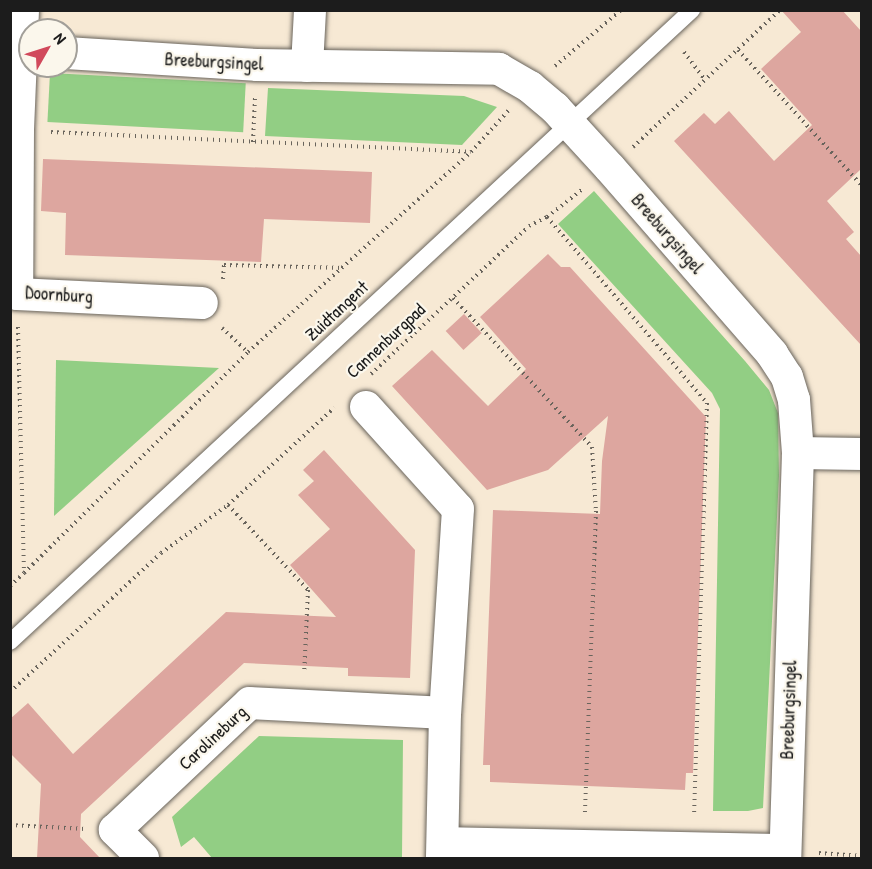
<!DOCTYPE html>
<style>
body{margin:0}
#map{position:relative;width:872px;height:869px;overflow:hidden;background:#f7e9d4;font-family:"Patrick Hand",sans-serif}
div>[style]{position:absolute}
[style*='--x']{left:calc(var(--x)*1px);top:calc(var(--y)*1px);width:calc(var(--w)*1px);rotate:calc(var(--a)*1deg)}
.green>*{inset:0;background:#92ce84;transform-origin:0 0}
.building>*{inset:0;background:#dda69f;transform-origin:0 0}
.path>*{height:4px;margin-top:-2px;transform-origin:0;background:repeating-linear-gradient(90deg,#69645c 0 1.5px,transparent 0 6px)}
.roads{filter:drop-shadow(0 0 2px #69645c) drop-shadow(0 0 2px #69645c)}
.service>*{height:16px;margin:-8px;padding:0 8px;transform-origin:8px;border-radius:8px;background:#fff}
.minor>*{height:32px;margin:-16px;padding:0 16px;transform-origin:16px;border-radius:16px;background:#fff}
span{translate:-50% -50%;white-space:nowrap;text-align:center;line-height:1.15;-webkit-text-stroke:4.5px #fbf7ec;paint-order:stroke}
.street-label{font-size:18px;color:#1c1c1c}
.frame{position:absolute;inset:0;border:12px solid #1c1c1c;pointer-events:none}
.north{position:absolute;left:18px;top:18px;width:60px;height:60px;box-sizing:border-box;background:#fbf7ec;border:2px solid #a29f99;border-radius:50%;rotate:51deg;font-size:16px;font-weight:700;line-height:24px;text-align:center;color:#1c1c1c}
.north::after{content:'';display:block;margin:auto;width:21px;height:27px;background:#d1495b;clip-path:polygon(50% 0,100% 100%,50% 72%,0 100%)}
</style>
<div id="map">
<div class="green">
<i style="left:50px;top:73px;width:196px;height:49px;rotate:3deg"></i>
<i style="clip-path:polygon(268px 88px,464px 96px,497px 107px,462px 145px,265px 136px)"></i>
<i style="clip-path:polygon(594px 191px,745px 361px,769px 390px,778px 413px,779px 476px,763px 808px,748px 811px,713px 811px,720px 409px,712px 393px,558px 224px)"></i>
<i style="clip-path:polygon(56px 360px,219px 368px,54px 516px)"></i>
<i style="clip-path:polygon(259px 736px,403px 740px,402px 858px,212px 858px,194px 837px,181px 847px,172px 817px)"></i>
</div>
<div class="building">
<i style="clip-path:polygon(781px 10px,842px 10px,861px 31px,861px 169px,827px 201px,854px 232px,846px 239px,861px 256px,861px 345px,674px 141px,704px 113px,715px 124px,729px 111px,774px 161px,812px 125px,761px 69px,801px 32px)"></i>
<i style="clip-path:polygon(43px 159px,372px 172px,370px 223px,264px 219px,261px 262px,65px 255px,66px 213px,41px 211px)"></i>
<i style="clip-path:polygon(548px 254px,561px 267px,570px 267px,706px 417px,693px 773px,686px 773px,685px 790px,490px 782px,490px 765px,483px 765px,493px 510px,600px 514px,602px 461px,608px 416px,548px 470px,487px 490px,392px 386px,432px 350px,488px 406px,526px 369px,480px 317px)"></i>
<i style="left:464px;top:314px;width:26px;height:25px;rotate:47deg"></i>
<i style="clip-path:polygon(324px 450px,415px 550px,410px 678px,348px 676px,348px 668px,244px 663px,81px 814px,80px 837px,100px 858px,37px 858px,41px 784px,10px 753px,10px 719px,28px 703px,73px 754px,226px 612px,336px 617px,290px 565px,330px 529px,298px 495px,314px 481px,303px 470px)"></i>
</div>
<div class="path">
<i style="--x:738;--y:50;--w:184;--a:47.6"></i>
<i style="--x:684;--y:52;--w:35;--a:53"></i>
<i style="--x:555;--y:66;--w:87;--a:-40.3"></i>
<i style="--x:51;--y:132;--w:420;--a:2.7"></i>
<i style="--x:253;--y:142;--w:44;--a:-87.4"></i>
<i style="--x:633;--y:147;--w:201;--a:-43"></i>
<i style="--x:547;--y:217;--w:245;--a:49.3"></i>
<i style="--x:707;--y:403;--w:413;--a:91.8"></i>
<i style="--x:223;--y:279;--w:14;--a:-86"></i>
<i style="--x:224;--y:265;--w:119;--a:1.4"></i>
<i style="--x:453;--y:298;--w:204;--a:47"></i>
<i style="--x:592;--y:447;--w:64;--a:86.4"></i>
<i style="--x:596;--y:511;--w:302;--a:92.1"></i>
<i style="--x:18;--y:327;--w:246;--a:88.6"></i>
<i style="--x:24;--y:573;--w:315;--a:-44.6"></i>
<i style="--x:248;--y:352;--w:300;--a:-41.9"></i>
<i style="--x:471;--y:152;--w:57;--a:-47.9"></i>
<i style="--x:222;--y:328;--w:35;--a:43"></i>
<i style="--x:371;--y:374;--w:216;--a:-43.1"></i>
<i style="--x:529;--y:226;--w:20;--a:-27"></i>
<i style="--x:547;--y:217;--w:47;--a:-38.1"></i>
<i style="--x:228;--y:505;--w:117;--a:46.7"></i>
<i style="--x:308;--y:590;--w:84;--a:92.7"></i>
<i style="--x:10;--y:586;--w:19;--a:-43"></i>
<i style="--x:10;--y:692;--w:205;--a:-42.6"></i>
<i style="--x:161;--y:553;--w:82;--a:-35.6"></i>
<i style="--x:228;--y:505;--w:144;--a:-42.5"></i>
<i style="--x:10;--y:825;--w:75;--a:3.1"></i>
<i style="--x:819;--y:853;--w:43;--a:4"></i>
</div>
<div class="roads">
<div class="service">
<i style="--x:10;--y:642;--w:930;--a:-42.82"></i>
</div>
<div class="minor">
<i style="--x:23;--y:10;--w:120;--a:92.4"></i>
<i style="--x:18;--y:130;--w:164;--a:90.3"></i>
<i style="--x:17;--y:294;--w:185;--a:2.8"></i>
<i style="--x:66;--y:53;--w:191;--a:3.6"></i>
<i style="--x:257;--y:65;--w:242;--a:0.9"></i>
<i style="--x:499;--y:69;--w:36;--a:30"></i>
<i style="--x:530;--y:87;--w:33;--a:40"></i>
<i style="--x:555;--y:108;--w:81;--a:47.5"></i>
<i style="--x:610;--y:168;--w:247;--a:48.9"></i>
<i style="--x:772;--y:354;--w:27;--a:57"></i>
<i style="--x:787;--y:377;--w:24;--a:73"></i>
<i style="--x:794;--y:400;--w:53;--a:85.7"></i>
<i style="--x:798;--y:453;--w:405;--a:91.8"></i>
<i style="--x:307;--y:66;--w:56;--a:-86.9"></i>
<i style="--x:366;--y:407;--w:137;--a:48"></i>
<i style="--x:458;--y:509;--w:204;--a:93.6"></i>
<i style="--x:445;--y:713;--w:145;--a:91.2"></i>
<i style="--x:798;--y:453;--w:64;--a:0.9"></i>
<i style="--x:443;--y:843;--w:342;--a:1.2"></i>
<i style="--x:143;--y:858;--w:40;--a:-135"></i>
<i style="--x:115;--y:830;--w:185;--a:-43.3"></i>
<i style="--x:250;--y:703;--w:195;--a:2.9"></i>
</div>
</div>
<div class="street-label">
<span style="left:214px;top:62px;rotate:3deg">Breeburgsingel</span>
<span style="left:667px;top:234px;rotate:49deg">Breeburgsingel</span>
<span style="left:59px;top:295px;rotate:4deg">Doornburg</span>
<span style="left:337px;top:311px;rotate:-43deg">Zuidtangent</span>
<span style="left:386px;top:341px;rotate:-43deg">Cannenburgpad</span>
<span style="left:789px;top:710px;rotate:-88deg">Breeburgsingel</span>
<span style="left:213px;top:738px;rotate:-43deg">Carolineburg</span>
</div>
<div class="frame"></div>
<div class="north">N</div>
</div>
